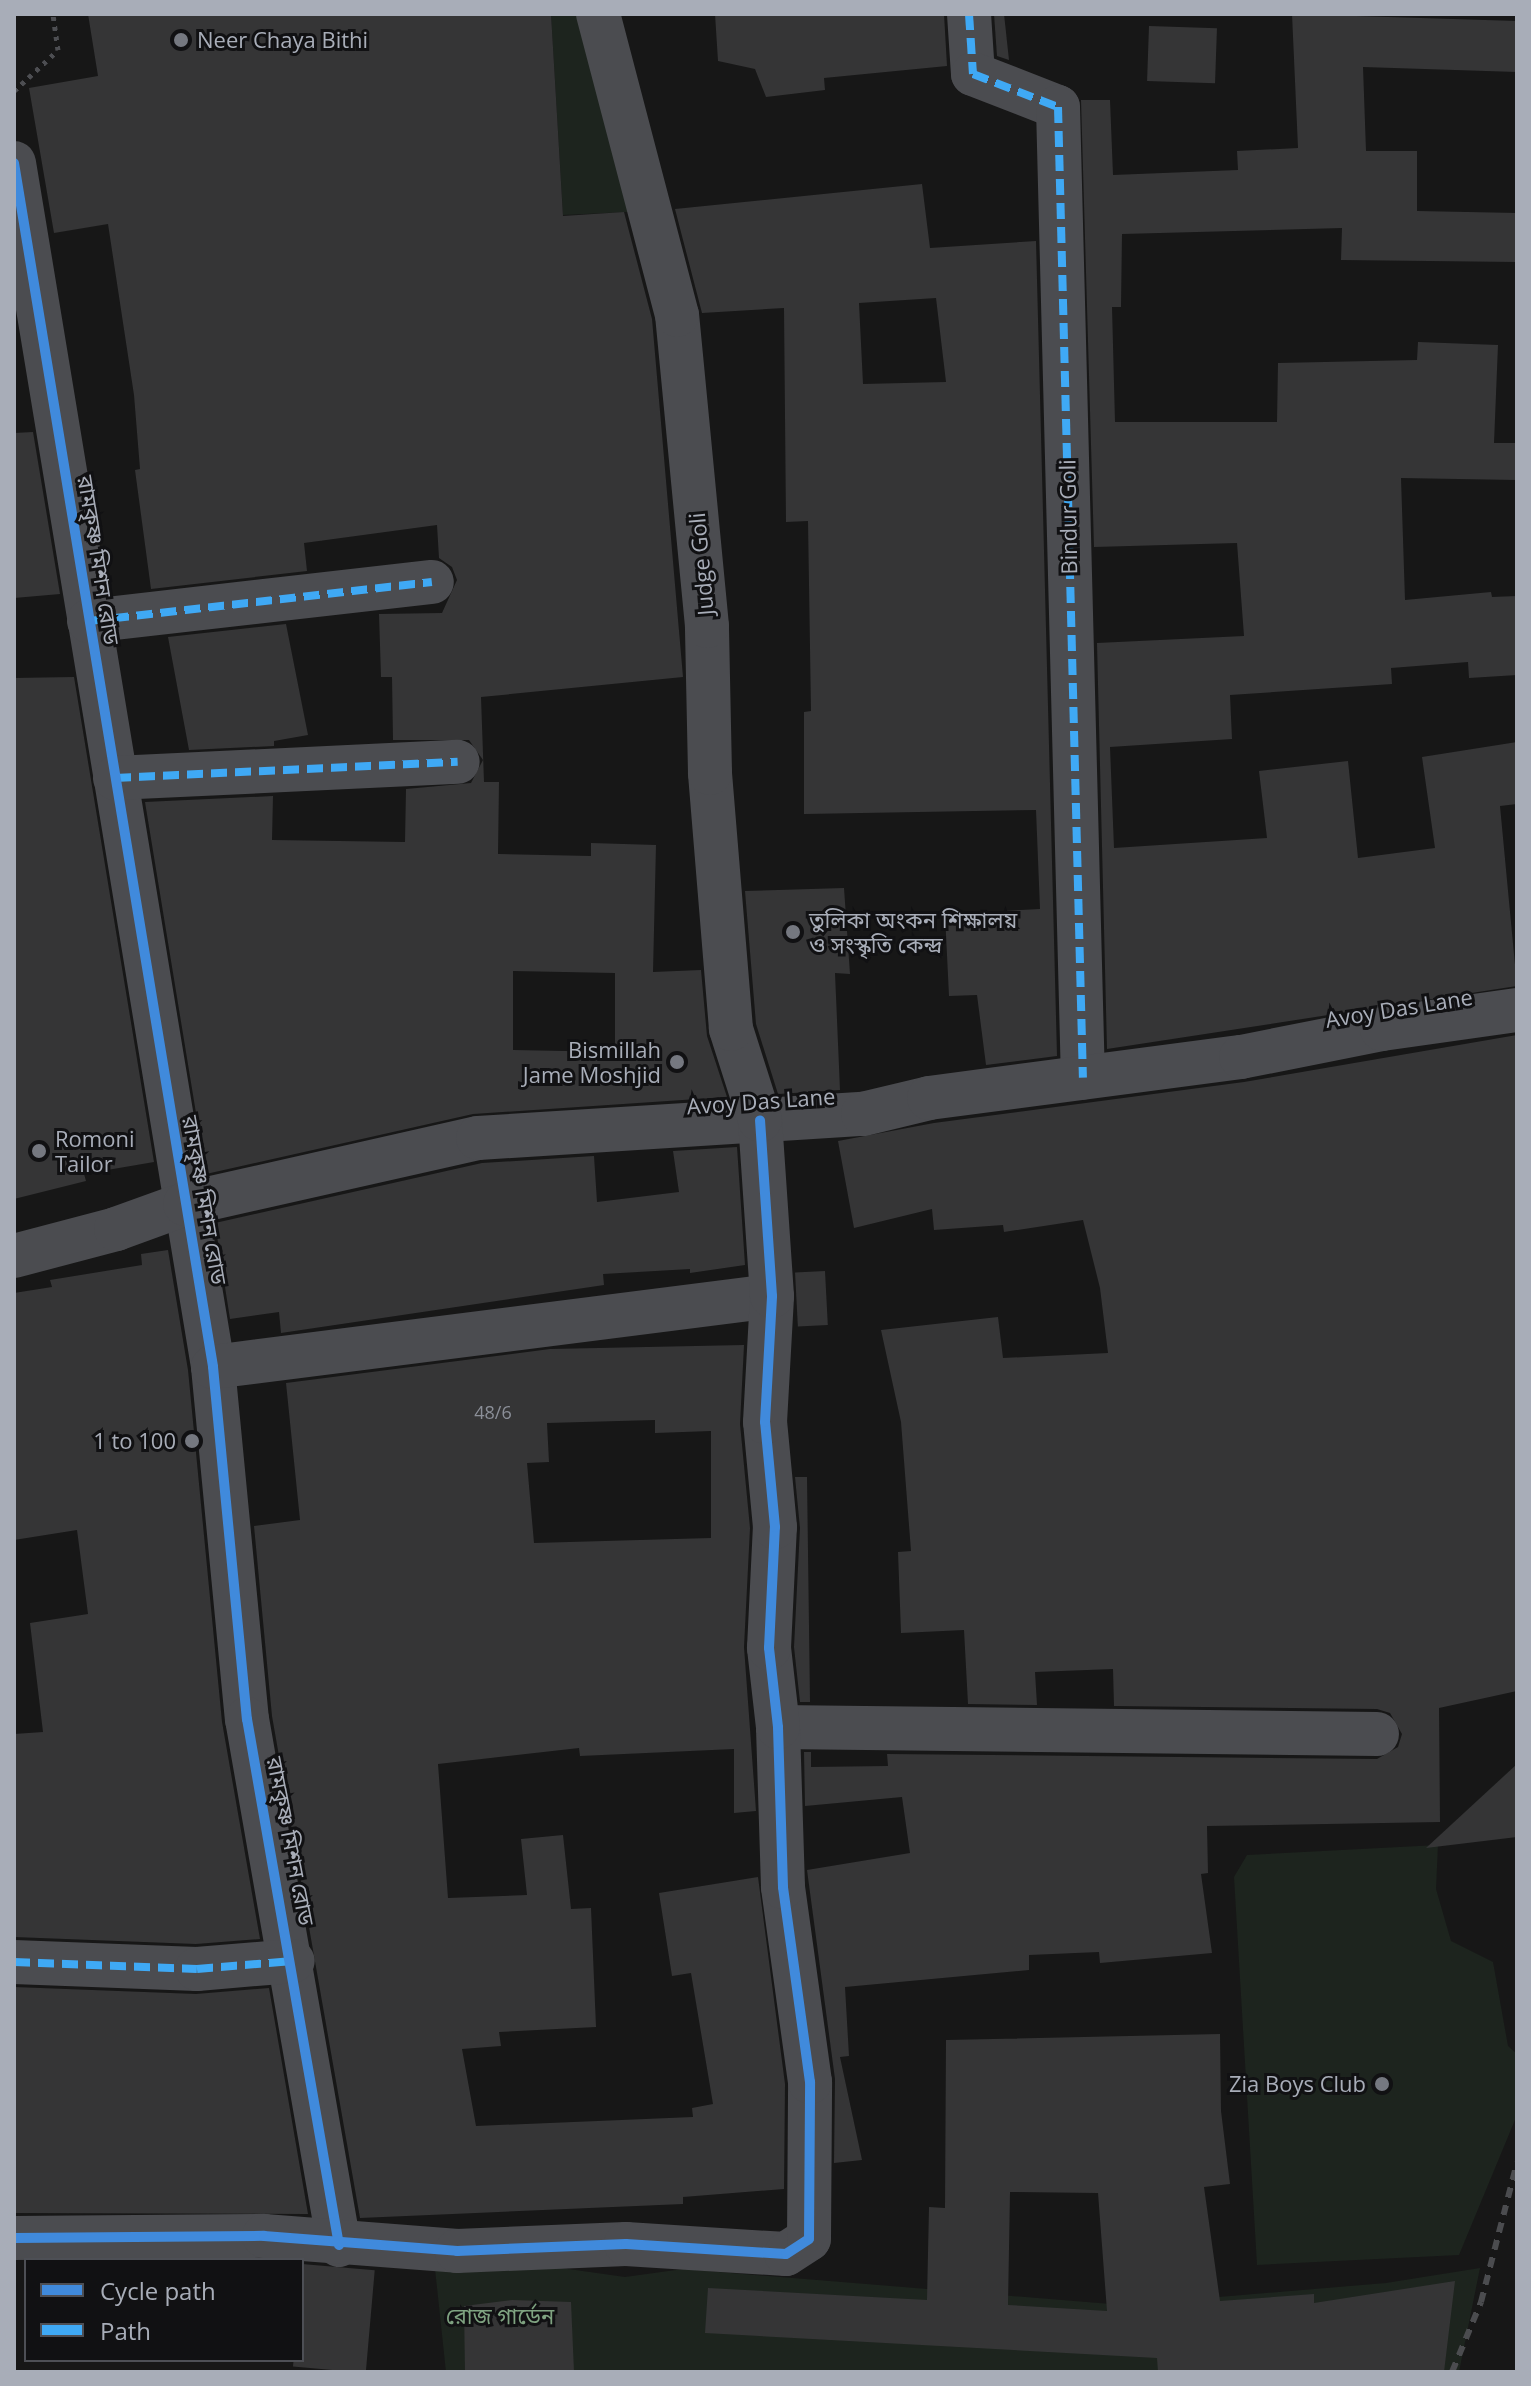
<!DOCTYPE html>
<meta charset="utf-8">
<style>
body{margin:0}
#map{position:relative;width:1531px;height:2386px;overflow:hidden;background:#171717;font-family:"Open Sans","Noto Sans Bengali",sans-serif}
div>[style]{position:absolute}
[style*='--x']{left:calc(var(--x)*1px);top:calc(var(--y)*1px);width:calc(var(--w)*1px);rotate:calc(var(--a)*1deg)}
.green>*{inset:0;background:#1d241e}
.building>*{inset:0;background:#353536;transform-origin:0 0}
.path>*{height:5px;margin-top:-2.5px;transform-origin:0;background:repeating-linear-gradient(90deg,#4d4e52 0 4px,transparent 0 10px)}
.minor>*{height:44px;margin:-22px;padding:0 22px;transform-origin:22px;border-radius:22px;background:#4b4c50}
.rail>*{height:6px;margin-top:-3px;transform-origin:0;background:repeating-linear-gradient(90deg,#4b4c4f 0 10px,transparent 0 18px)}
.quiet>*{height:8px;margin-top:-4px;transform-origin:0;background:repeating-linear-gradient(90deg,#3fa9f5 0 16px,transparent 0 24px)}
.cycleway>*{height:10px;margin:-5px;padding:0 5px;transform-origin:5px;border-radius:5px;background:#408adc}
.dots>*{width:22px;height:22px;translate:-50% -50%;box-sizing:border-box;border:4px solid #111113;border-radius:50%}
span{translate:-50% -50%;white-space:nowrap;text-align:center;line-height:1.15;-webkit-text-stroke:6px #111113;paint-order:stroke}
.number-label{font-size:18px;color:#8b8f98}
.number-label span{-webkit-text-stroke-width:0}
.poi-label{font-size:22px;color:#a8adb8}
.left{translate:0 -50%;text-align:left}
.right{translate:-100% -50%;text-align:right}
.street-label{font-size:22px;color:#a8adb8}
.park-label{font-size:22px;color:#7fa381}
.frame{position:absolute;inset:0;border:16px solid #a8adb8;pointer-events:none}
.legend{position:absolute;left:24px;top:2258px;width:280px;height:104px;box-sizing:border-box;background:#111113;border:2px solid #4d4f55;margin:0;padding:10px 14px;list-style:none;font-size:24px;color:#a8adb8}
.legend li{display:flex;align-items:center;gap:16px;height:40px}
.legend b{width:40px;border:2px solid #4d4f55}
</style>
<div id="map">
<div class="green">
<i style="clip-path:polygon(551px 14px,598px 14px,649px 211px,563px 215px)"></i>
<i style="clip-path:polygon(1438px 1845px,1436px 1889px,1451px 1941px,1493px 1962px,1508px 2046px,1517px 2054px,1517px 2115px,1459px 2255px,1257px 2265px,1234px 1877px,1247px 1855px)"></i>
<i style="clip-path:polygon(433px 2250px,625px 2277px,683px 2269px,1123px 2305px,1386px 2283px,1480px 2268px,1459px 2372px,446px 2372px)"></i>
</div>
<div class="building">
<i style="clip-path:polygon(evenodd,88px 14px,551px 14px,563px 216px,624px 212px,652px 319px,683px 677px,481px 697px,484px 782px,499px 782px,498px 854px,591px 856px,591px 843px,656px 845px,653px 972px,701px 970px,707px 1036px,727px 1097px,473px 1114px,206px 1174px,145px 802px,273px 796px,272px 840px,405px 842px,406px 789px,471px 783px,483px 760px,469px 740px,393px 740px,392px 677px,381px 677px,379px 614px,442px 613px,457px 580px,452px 567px,439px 558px,437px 525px,304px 543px,307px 571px,151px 589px,135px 470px,140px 469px,134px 395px,108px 224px,54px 233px,29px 88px,98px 76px,88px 14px,513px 971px,615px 973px,615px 1052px,513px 1050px,513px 971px)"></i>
<i style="clip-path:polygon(715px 14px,944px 14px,947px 66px,824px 78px,825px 90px,766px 97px,755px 69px,718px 61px)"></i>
<i style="clip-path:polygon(994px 14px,1004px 14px,1009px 60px,997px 56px)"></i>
<i style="clip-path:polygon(1292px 14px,1517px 21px,1517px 72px,1363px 67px,1366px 151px,1417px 151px,1417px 211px,1517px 213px,1517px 262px,1341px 260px,1342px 228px,1122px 234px,1121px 307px,1112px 307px,1115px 422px,1277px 422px,1278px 363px,1417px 360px,1418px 342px,1498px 345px,1494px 443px,1517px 443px,1517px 480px,1401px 478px,1405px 600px,1491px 592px,1492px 597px,1517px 596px,1517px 675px,1469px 678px,1468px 662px,1391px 668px,1392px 684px,1230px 695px,1232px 739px,1110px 747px,1114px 848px,1267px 838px,1259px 771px,1348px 761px,1358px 858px,1435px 848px,1422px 757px,1517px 742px,1517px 804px,1500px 806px,1517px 986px,1107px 1049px,1097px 643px,1244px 636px,1237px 543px,1094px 547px,1081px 100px,1110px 100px,1113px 175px,1238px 170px,1237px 151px,1298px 148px)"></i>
<i style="left:1149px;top:26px;width:68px;height:55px;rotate:2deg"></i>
<i style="clip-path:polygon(evenodd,922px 184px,930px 248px,1036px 241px,1057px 1056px,986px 1065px,977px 995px,949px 996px,945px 914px,1040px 909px,1036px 810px,804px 814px,804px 712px,811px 711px,808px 521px,786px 522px,784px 308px,702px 313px,675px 209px,922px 184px,936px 298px,946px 382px,863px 384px,859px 303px,936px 298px)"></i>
<i style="clip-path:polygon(33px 432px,60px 594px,14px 598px,14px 433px)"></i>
<i style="clip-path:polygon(286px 624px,308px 735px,274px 741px,274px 746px,189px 750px,168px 637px)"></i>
<i style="clip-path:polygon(74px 677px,154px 1162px,84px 1174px,86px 1181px,14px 1199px,14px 678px)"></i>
<i style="clip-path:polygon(844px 888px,850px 974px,835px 973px,840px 1090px,778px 1094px,756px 1024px,745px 891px)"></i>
<i style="clip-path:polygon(1517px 1035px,1517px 1691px,1439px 1708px,1440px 1822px,1207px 1826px,1208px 1873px,1201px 1874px,1212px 1953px,1100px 1963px,1099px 1952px,1029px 1955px,1029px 1970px,845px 1987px,849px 2056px,840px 2057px,862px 2160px,834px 2163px,835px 2079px,807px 1870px,910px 1853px,902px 1797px,805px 1806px,804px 1752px,811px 1752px,811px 1767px,888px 1766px,887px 1754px,1377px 1759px,1398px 1747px,1402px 1734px,1390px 1713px,1377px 1709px,1114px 1706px,1113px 1669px,1035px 1672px,1037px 1705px,968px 1704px,964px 1630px,901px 1633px,898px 1552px,911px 1551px,901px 1422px,881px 1330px,998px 1317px,1003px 1358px,1108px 1353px,1100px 1288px,1083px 1220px,1004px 1232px,1003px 1225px,934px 1230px,932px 1209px,854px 1228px,838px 1141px,934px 1123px,1244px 1082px)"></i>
<i style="clip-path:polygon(737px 1147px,745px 1265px,690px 1273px,690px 1269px,603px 1274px,604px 1285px,281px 1333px,279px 1312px,230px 1319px,215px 1223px,482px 1163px,594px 1156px,597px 1202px,679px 1192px,673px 1151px)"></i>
<i style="clip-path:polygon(168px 1250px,188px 1370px,222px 1722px,260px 1939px,196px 1944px,14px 1937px,14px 1734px,43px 1732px,30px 1623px,88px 1614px,77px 1530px,14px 1540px,14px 1293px,52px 1287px,50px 1280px,142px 1265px,141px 1254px)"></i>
<i style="left:825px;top:1271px;width:54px;height:30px;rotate:87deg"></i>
<i style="clip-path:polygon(evenodd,744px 1345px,740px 1424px,750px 1528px,744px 1647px,756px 1811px,734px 1813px,734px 1749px,580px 1756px,579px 1748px,438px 1764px,448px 1898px,527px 1895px,521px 1839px,563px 1835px,571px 1909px,591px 1908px,596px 2027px,499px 2032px,501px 2046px,462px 2049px,476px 2126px,693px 2117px,692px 2108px,713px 2104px,691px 1973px,672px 1976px,659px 1893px,758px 1877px,785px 2084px,784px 2189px,683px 2197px,683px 2204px,360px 2218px,272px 1716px,254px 1526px,300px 1520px,286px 1383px,550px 1349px,744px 1345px,655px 1420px,655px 1433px,711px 1431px,711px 1538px,534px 1543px,527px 1463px,549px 1462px,547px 1423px,655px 1420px)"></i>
<i style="clip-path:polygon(795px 1477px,807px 1477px,810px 1702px,800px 1702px,794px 1647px,800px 1528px)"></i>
<i style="clip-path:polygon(1517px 1764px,1517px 1837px,1426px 1848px)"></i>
<i style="clip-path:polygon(14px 1987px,196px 1994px,269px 1988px,308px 2214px,14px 2213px)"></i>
<i style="clip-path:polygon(evenodd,1220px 2034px,1221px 2111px,1230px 2184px,1204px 2187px,1220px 2301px,1314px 2294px,1314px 2303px,1455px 2281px,1444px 2372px,1158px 2372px,1157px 2358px,705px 2333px,708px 2288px,927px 2300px,929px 2207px,945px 2208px,946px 2040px,1220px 2034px,1010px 2192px,1098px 2193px,1107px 2311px,1008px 2305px,1010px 2192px)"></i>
<i style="left:302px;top:2264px;width:73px;height:103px;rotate:5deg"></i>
<i style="clip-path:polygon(512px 2300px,571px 2302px,574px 2372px,465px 2372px,464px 2306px)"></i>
</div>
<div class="path">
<i style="--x:14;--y:91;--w:60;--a:-43"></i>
<i style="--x:58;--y:50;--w:36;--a:-98"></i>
</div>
<div class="minor">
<i style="--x:969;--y:14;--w:60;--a:86.2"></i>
<i style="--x:973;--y:74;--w:91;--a:21.2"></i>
<i style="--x:1058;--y:107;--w:971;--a:88.53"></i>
<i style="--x:14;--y:163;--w:1220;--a:80.61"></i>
<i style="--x:213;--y:1367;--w:354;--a:84.5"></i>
<i style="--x:247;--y:1719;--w:534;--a:80.08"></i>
<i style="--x:89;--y:621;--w:345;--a:-6.5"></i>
<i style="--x:115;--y:778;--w:343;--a:-2.7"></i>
<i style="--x:14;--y:1256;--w:106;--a:-14.8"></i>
<i style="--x:116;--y:1229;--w:73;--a:-19.9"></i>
<i style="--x:185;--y:1204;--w:300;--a:-12.7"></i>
<i style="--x:478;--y:1138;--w:386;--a:-3.6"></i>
<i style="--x:863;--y:1114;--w:68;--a:-13.6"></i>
<i style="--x:929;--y:1098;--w:315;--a:-7.5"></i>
<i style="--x:1241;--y:1057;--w:144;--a:-11.2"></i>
<i style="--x:1382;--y:1029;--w:136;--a:-8"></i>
<i style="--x:213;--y:1367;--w:563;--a:-7.24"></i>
<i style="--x:778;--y:1727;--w:599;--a:0.67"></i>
<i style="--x:14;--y:1962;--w:183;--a:2.2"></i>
<i style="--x:197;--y:1969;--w:96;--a:-4.8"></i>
<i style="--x:14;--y:2238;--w:250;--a:-0.5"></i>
<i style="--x:264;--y:2236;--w:194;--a:4.4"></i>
<i style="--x:457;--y:2251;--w:169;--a:-2.4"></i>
<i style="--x:626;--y:2244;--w:160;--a:3.6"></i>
<i style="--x:786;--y:2254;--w:27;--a:-33"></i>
<i style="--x:809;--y:2239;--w:157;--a:-89.6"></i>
<i style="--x:810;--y:2082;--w:197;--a:-97.9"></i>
<i style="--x:783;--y:1887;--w:160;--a:-91.8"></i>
<i style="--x:778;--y:1727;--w:80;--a:-96.5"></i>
<i style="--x:769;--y:1648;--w:121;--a:-87.2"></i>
<i style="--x:775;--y:1527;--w:105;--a:-95.4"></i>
<i style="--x:765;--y:1422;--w:126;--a:-86.8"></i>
<i style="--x:772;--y:1296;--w:176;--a:-93.9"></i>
<i style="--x:760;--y:1120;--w:96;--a:-107.7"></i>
<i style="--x:731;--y:1029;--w:257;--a:-94.7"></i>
<i style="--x:710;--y:773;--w:147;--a:-91.2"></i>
<i style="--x:707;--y:626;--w:312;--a:-95.5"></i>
<i style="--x:677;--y:315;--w:311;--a:-104.7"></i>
</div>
<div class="rail">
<i style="--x:1452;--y:2372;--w:76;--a:-67.5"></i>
<i style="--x:1481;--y:2302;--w:144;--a:-75.5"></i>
</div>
<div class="quiet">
<i style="--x:969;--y:14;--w:60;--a:86.2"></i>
<i style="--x:973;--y:74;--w:91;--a:21.2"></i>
<i style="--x:1058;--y:107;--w:971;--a:88.53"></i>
<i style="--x:89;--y:621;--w:345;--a:-6.5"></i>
<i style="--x:115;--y:778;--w:343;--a:-2.7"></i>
<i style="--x:14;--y:1962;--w:183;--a:2.2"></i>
<i style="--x:197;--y:1969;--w:96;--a:-4.8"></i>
</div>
<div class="cycleway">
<i style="--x:14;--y:163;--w:1220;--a:80.61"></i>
<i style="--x:213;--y:1367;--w:354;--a:84.5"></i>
<i style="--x:247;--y:1719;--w:534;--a:80.08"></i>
<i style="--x:14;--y:2238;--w:250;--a:-0.5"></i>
<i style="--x:264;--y:2236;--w:194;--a:4.4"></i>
<i style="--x:457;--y:2251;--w:169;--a:-2.4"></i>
<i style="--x:626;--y:2244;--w:160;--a:3.6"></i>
<i style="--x:786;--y:2254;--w:27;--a:-33"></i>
<i style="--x:809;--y:2239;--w:157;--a:-89.6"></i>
<i style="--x:810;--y:2082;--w:197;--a:-97.9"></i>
<i style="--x:783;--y:1887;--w:160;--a:-91.8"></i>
<i style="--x:778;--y:1727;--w:80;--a:-96.5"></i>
<i style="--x:769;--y:1648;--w:121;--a:-87.2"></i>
<i style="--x:775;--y:1527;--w:105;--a:-95.4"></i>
<i style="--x:765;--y:1422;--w:126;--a:-86.8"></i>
<i style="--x:772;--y:1296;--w:176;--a:-93.9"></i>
</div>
<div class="dots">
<i style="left:181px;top:40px;background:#757880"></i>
<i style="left:793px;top:932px;background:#757880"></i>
<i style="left:677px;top:1062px;background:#757880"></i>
<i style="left:39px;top:1151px;background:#757880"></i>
<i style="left:192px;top:1441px;background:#757880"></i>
<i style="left:1382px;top:2084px;background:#757880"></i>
</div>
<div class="number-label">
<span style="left:493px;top:1412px">48/6</span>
</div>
<div class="poi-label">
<span class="left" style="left:197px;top:40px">Neer Chaya Bithi</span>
<span class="left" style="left:809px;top:932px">তুলিকা অংকন শিক্ষালয়<br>ও সংস্কৃতি কেন্দ্র</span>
<span class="right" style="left:661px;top:1062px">Bismillah<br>Jame Moshjid</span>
<span class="left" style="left:55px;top:1151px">Romoni<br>Tailor</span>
<span class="right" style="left:176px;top:1441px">1 to 100</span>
<span class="right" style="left:1366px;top:2084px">Zia Boys Club</span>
</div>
<div class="street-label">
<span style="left:1068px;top:517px;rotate:-91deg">Bindur Goli</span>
<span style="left:99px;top:560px;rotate:81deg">রামকৃষ্ণ মিশন রোড</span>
<span style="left:701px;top:564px;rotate:-95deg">Judge Goli</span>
<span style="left:1399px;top:1008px;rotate:-9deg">Avoy Das Lane</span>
<span style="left:761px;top:1101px;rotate:-4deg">Avoy Das Lane</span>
<span style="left:205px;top:1200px;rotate:80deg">রামকৃষ্ণ মিশন রোড</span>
<span style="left:291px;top:1841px;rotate:79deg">রামকৃষ্ণ মিশন রোড</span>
</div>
<div class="park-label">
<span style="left:500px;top:2316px">রোজ গার্ডেন</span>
</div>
<div class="frame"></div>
<ul class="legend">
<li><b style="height:10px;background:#408adc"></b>Cycle path</li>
<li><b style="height:10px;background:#3fa9f5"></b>Path</li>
</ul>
</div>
